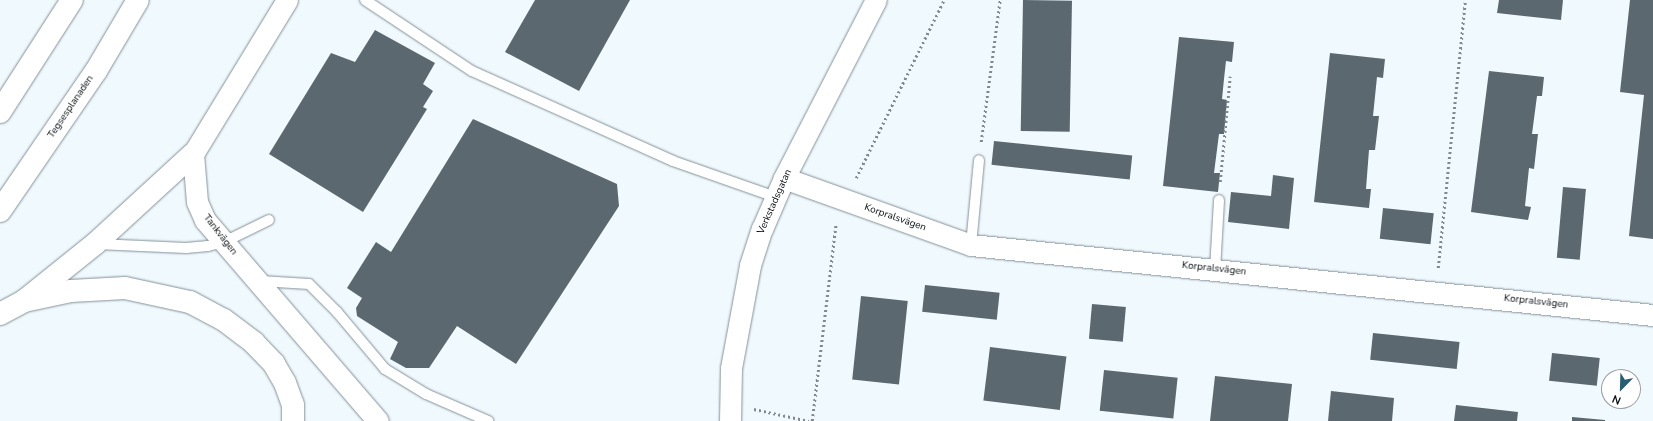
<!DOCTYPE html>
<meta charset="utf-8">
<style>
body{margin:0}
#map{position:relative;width:1653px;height:421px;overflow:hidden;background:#f0f9fe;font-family:"Nunito Sans",sans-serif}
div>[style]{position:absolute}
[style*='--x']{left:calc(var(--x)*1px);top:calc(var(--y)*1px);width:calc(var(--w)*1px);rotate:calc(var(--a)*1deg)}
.building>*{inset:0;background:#5b686f;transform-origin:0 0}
.path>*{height:2.5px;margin-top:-1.25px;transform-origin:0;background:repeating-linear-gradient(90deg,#82898d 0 2px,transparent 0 5px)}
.roads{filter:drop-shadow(0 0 1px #839198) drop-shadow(0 0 1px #839198)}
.lane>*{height:10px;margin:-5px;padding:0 5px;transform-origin:5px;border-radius:5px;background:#fff}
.street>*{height:21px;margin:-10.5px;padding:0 10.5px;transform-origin:10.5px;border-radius:10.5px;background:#fff}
.secondary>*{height:22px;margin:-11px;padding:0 11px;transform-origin:11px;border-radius:11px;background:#fff}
span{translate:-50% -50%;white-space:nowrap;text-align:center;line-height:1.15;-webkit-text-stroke:3px #fff;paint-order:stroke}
.street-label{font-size:10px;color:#080d10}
.north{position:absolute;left:1601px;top:369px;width:40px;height:40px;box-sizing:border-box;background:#fff;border:1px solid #9c9e9f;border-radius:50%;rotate:203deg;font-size:11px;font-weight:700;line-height:16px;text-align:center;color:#080d10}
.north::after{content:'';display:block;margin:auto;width:14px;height:18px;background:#235d76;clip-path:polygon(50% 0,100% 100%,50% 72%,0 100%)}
</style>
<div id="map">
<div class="building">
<i style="clip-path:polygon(535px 0,630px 0,579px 91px,505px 52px)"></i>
<i style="left:1023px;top:0;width:49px;height:131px;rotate:1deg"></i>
<i style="clip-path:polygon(1499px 0,1563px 0,1561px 20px,1497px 13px)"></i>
<i style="clip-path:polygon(1630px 0,1653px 0,1653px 239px,1629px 236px,1644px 95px,1620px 92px)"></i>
<i style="clip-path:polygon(375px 30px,435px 63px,423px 84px,433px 91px,423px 107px,427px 109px,363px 212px,269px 154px,331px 53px,355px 62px)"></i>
<i style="clip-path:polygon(1179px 37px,1234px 42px,1232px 62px,1226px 61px,1224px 79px,1222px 99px,1227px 100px,1224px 134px,1219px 134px,1214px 173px,1220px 173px,1218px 192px,1163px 186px)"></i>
<i style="clip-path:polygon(1330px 53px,1385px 59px,1383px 78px,1377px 77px,1373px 116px,1379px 116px,1375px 150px,1369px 150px,1366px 189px,1371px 189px,1369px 208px,1314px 202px)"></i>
<i style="clip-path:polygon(1489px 71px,1544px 77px,1542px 96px,1537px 96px,1532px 134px,1538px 134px,1534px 169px,1529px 168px,1525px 206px,1531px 207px,1528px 220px,1471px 212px)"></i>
<i style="clip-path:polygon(473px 119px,617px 184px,619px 206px,516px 364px,457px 326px,429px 368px,406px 368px,390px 359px,398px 342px,357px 316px,356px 308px,362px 298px,347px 288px,376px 242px,391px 252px)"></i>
<i style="left:994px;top:141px;width:139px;height:24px;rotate:6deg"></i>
<i style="clip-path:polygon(1273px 175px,1294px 178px,1289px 229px,1228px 222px,1231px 192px,1271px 196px)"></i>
<i style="left:1563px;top:187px;width:23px;height:71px;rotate:5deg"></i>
<i style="left:1383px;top:208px;width:51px;height:31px;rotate:6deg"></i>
<i style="left:925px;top:285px;width:75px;height:27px;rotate:6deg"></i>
<i style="left:861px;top:296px;width:47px;height:84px;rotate:6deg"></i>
<i style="left:1092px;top:304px;width:34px;height:35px;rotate:5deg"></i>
<i style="left:1373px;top:333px;width:87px;height:27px;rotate:6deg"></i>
<i style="left:990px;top:347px;width:77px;height:54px;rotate:7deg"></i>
<i style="left:1552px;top:353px;width:48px;height:28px;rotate:6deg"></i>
<i style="left:1104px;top:370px;width:74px;height:41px;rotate:6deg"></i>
<i style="clip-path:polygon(1215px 376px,1292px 384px,1288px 421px,1210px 421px)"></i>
<i style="clip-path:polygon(1331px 391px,1394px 398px,1392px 421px,1328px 421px)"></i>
<i style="clip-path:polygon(1456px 405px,1518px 412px,1517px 421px,1454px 421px)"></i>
<i style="clip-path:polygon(1572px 417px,1605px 420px,1605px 421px,1572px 421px)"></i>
</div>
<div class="path">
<i style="--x:981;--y:142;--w:143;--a:-82.4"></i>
<i style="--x:856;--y:178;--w:199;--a:-63.7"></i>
<i style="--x:1220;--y:182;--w:106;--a:-84.6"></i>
<i style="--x:1438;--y:268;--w:269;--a:-84.2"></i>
<i style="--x:754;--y:409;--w:56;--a:12.3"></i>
<i style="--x:812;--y:421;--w:199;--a:-83.1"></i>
</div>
<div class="roads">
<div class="lane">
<i style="--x:365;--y:0;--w:128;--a:33.6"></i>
<i style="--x:472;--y:71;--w:220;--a:24.1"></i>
<i style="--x:673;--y:161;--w:109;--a:19.3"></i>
<i style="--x:97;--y:244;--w:89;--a:2.6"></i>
<i style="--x:186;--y:248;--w:22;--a:-5"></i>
<i style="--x:208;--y:246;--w:16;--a:-14"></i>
<i style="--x:224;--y:242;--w:50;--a:-26.1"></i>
<i style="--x:971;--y:245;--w:85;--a:-84.6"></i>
<i style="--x:1215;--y:270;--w:70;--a:-86.7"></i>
<i style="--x:260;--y:281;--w:49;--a:3.5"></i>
<i style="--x:309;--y:284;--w:40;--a:45"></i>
<i style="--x:337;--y:312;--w:75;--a:49.9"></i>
<i style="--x:385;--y:369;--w:48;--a:31.4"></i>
<i style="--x:426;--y:394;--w:68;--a:23.5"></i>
</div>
<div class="street">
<i style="--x:287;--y:0;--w:180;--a:121.4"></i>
<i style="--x:193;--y:154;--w:48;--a:85.2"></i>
<i style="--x:197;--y:202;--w:20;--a:66"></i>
<i style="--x:205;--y:220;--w:265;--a:49.3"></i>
<i style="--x:784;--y:178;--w:199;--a:19.7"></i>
<i style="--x:971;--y:245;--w:686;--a:5.86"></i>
<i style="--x:730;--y:421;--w:53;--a:-88.9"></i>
<i style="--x:731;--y:368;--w:105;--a:-79.5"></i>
<i style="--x:750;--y:265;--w:38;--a:-72"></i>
<i style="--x:762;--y:229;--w:56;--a:-66.7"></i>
<i style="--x:784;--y:178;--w:200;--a:-62.7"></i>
</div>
<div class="secondary">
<i style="--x:0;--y:112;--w:133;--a:-57.3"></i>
<i style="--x:0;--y:211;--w:170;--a:-55.6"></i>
<i style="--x:96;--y:71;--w:82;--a:-59.4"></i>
<i style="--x:24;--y:301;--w:48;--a:-12"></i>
<i style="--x:71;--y:291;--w:54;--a:-3.2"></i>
<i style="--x:125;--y:288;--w:66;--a:12.2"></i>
<i style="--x:190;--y:302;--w:38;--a:28"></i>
<i style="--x:224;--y:320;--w:38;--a:37"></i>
<i style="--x:254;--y:343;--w:29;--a:46"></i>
<i style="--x:274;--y:364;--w:22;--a:60"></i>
<i style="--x:285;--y:383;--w:23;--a:70"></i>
<i style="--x:293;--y:405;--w:16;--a:90"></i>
<i style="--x:0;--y:314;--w:27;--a:-28"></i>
<i style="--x:24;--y:301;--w:91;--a:-38.8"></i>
<i style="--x:95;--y:244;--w:133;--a:-42.6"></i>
</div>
</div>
<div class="street-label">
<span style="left:71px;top:107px;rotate:-56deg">Tegsesplanaden</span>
<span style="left:775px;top:202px;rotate:-66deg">Verkstadsgatan</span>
<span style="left:895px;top:218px;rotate:19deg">Korpralsvägen</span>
<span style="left:220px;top:235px;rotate:52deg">Tankvägen</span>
<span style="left:1214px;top:269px;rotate:6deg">Korpralsvägen</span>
<span style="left:1536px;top:302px;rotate:6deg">Korpralsvägen</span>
</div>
<div class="north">N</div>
</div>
